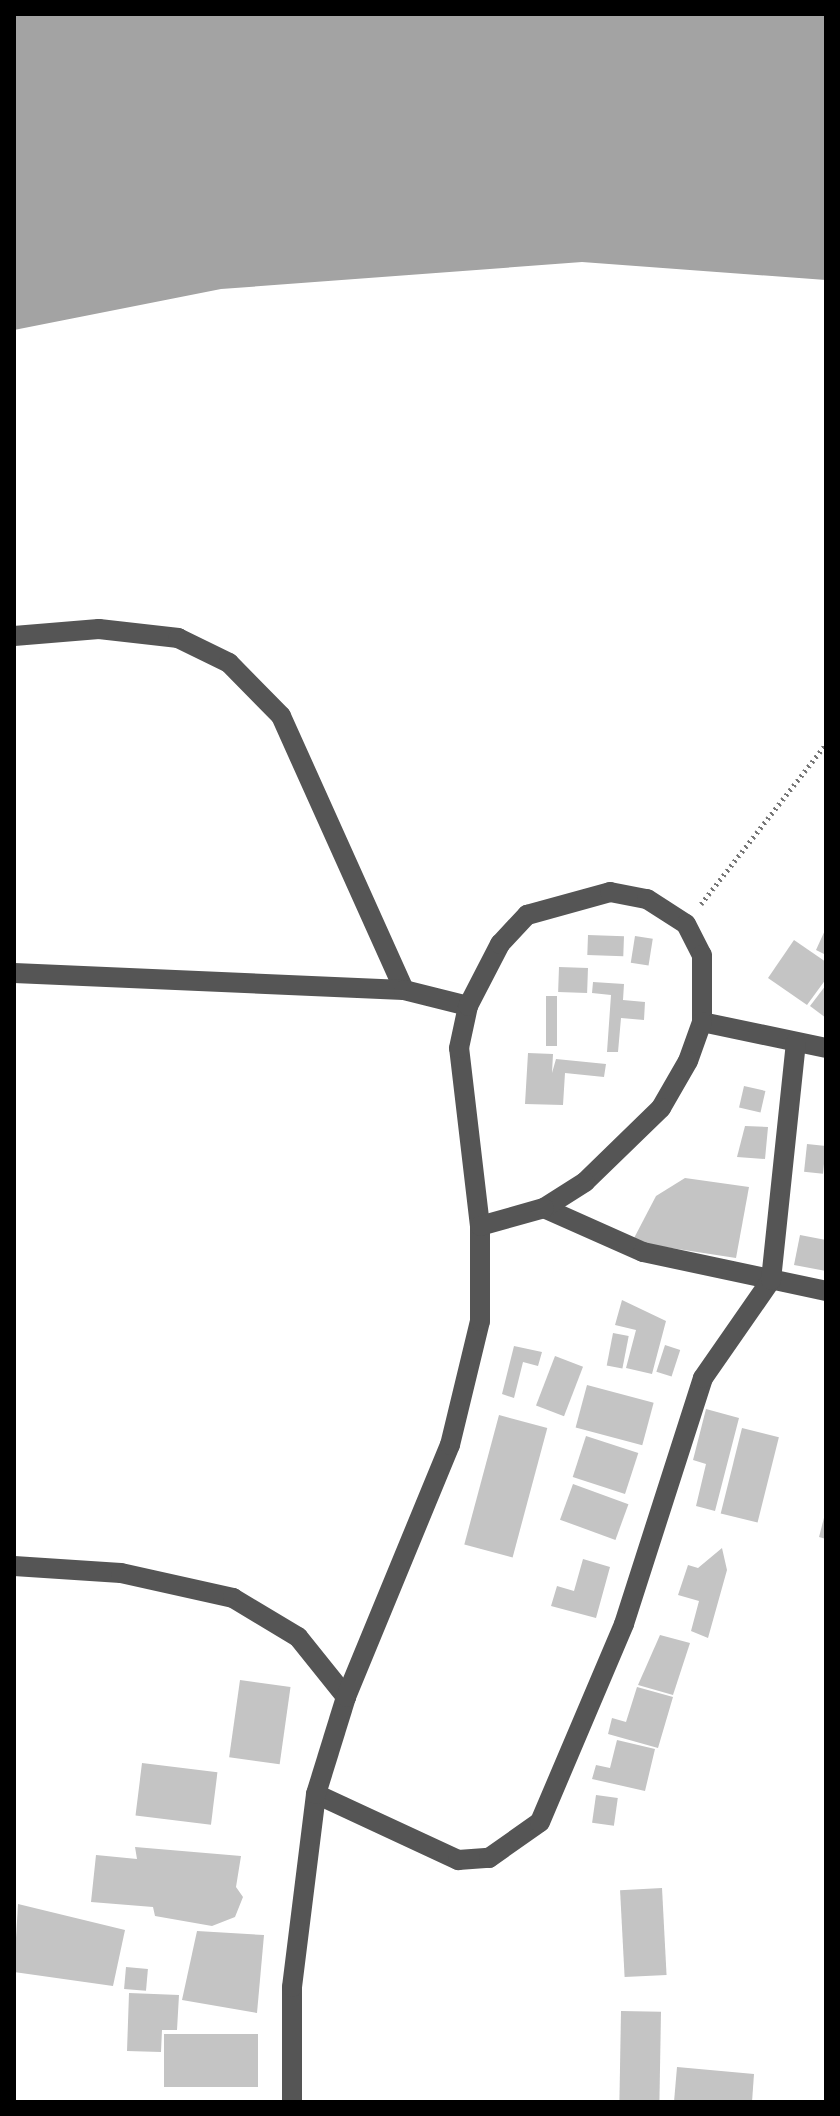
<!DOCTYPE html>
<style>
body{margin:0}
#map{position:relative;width:840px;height:2116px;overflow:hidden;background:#fff;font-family:"IBM Plex Sans",sans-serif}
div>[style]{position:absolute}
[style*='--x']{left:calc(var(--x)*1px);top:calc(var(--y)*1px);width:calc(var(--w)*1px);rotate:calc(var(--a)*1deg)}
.water>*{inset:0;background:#a3a3a3}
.building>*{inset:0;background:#c4c4c4;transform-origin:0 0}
.path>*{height:5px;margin-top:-2.5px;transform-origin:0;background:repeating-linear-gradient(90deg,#777 0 2px,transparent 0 6px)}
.minor>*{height:20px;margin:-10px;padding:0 10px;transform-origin:10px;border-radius:10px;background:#555}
span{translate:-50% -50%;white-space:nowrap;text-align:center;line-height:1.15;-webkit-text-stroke:6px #fff;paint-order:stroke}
.frame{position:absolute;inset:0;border:16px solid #000;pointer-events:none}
</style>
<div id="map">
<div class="water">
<i style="clip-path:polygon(14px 14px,826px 14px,826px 280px,582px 262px,221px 289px,14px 330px)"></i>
</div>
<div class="building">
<i style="clip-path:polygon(826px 928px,826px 955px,816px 950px)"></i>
<i style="left:588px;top:935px;width:36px;height:20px;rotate:2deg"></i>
<i style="left:635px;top:936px;width:18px;height:27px;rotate:9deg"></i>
<i style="clip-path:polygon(794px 940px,826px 962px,826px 979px,807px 1005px,768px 978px)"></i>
<i style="left:559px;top:967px;width:29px;height:25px;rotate:2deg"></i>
<i style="clip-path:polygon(593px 982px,624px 984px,623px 1000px,645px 1002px,644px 1020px,621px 1018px,618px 1052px,607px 1052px,611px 995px,592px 993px)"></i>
<i style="clip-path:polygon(826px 985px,826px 1018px,810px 1006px)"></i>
<i style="left:546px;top:996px;width:11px;height:50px"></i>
<i style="clip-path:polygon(528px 1053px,553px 1054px,552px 1073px,556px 1059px,606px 1064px,604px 1077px,565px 1073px,563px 1105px,525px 1104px)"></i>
<i style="left:744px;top:1086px;width:22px;height:22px;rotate:13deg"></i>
<i style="clip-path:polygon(745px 1126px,768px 1127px,765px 1159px,737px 1157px)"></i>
<i style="left:807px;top:1144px;width:19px;height:28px;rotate:6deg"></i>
<i style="clip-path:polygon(685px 1178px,749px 1187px,736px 1258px,632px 1242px,656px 1196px)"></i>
<i style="clip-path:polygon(800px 1235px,826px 1240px,826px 1271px,794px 1265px)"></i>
<i style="clip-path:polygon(622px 1300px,666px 1321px,652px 1374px,626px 1368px,636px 1330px,615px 1325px)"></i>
<i style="left:613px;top:1333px;width:16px;height:33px;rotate:11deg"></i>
<i style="left:665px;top:1345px;width:16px;height:28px;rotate:18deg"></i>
<i style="clip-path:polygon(514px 1346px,542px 1352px,538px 1366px,523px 1362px,514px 1398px,502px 1394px)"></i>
<i style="left:555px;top:1356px;width:30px;height:53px;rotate:21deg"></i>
<i style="left:587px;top:1385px;width:69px;height:44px;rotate:15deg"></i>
<i style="clip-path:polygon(706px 1409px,739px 1418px,715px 1511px,696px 1506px,706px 1464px,693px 1460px)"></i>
<i style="left:499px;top:1415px;width:50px;height:134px;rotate:15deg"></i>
<i style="left:742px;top:1428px;width:38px;height:88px;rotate:14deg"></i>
<i style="left:586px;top:1436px;width:55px;height:43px;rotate:18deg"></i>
<i style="left:573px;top:1484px;width:59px;height:38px;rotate:20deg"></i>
<i style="clip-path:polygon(825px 1514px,826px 1514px,826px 1539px,819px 1537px)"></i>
<i style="clip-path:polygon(722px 1548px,727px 1570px,708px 1638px,691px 1631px,699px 1601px,678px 1595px,688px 1565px,698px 1568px)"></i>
<i style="clip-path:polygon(583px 1559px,610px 1567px,596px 1618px,551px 1606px,557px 1586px,574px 1591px)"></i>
<i style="clip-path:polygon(660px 1635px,690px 1643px,673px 1695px,638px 1685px)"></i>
<i style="left:240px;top:1680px;width:51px;height:78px;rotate:8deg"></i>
<i style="clip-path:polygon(637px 1687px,673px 1697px,658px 1748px,608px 1734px,612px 1718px,626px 1722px)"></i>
<i style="clip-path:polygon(617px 1740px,655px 1749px,645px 1791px,592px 1779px,596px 1765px,610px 1768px)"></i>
<i style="left:142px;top:1763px;width:76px;height:53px;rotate:7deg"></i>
<i style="left:596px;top:1795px;width:22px;height:28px;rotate:8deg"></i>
<i style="clip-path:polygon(135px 1847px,241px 1856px,236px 1887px,243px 1897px,235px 1917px,212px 1926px,155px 1916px,153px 1907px,91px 1902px,96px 1855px,137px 1859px)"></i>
<i style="left:662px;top:1888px;width:87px;height:42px;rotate:87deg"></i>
<i style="clip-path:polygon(18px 1904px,125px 1930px,113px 1986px,14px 1972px)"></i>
<i style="clip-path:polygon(197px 1931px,264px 1935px,257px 2013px,182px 2000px)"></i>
<i style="left:126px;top:1967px;width:22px;height:22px;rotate:5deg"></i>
<i style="clip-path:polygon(129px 1993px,179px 1995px,177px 2030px,162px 2030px,161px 2052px,127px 2051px)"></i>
<i style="left:621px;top:2011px;width:40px;height:90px;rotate:1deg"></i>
<i style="left:164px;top:2034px;width:94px;height:53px"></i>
<i style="clip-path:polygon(677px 2067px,754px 2074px,752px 2102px,674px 2102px)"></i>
</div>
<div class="path">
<i style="--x:701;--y:904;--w:203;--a:-52"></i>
</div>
<div class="minor">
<i style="--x:14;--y:636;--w:85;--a:-4.7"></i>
<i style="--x:99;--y:629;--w:80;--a:6.5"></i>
<i style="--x:178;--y:638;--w:57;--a:26.1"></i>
<i style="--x:229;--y:663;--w:74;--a:45.5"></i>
<i style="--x:281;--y:716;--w:300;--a:65.8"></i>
<i style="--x:14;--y:973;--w:390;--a:2.5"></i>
<i style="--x:404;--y:990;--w:66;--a:14"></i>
<i style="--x:702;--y:1022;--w:127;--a:11.8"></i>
<i style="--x:544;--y:1208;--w:108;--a:24"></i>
<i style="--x:643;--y:1252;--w:187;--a:12"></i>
<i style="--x:14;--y:1566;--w:107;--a:3.7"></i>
<i style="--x:121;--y:1573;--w:115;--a:12.6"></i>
<i style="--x:233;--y:1598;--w:76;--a:31"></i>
<i style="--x:298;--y:1637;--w:77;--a:51.3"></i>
<i style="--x:316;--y:1794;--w:157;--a:24.9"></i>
<i style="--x:458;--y:1860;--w:31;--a:-4"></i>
<i style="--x:489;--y:1858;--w:62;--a:-35.2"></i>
<i style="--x:540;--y:1822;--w:215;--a:-67"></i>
<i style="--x:624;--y:1624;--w:258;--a:-72.2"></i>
<i style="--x:703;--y:1378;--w:119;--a:-55.2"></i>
<i style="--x:771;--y:1280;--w:239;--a:-84"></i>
<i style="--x:292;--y:2102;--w:115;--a:-90"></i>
<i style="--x:292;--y:1987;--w:194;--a:-82.9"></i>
<i style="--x:316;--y:1794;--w:102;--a:-72.8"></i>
<i style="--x:346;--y:1697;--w:273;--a:-67.6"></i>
<i style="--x:450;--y:1445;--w:128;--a:-76.4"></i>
<i style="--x:480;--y:1321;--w:95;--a:-90"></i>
<i style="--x:480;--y:1226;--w:179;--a:-96.7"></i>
<i style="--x:459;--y:1048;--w:43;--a:-77.9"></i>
<i style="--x:468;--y:1006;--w:70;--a:-62.7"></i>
<i style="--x:500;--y:944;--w:40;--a:-47"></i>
<i style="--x:527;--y:915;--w:86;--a:-15.5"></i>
<i style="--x:610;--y:892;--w:38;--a:11"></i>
<i style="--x:647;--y:899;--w:46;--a:32.7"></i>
<i style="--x:686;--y:924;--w:35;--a:63"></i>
<i style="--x:702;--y:955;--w:67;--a:90"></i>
<i style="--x:702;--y:1022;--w:41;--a:109.7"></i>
<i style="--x:688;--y:1061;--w:54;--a:119.9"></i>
<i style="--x:661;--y:1108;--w:106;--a:135.8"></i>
<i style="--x:585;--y:1182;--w:49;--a:147.6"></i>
<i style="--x:544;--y:1208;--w:66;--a:164.3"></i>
</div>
<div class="frame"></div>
</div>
